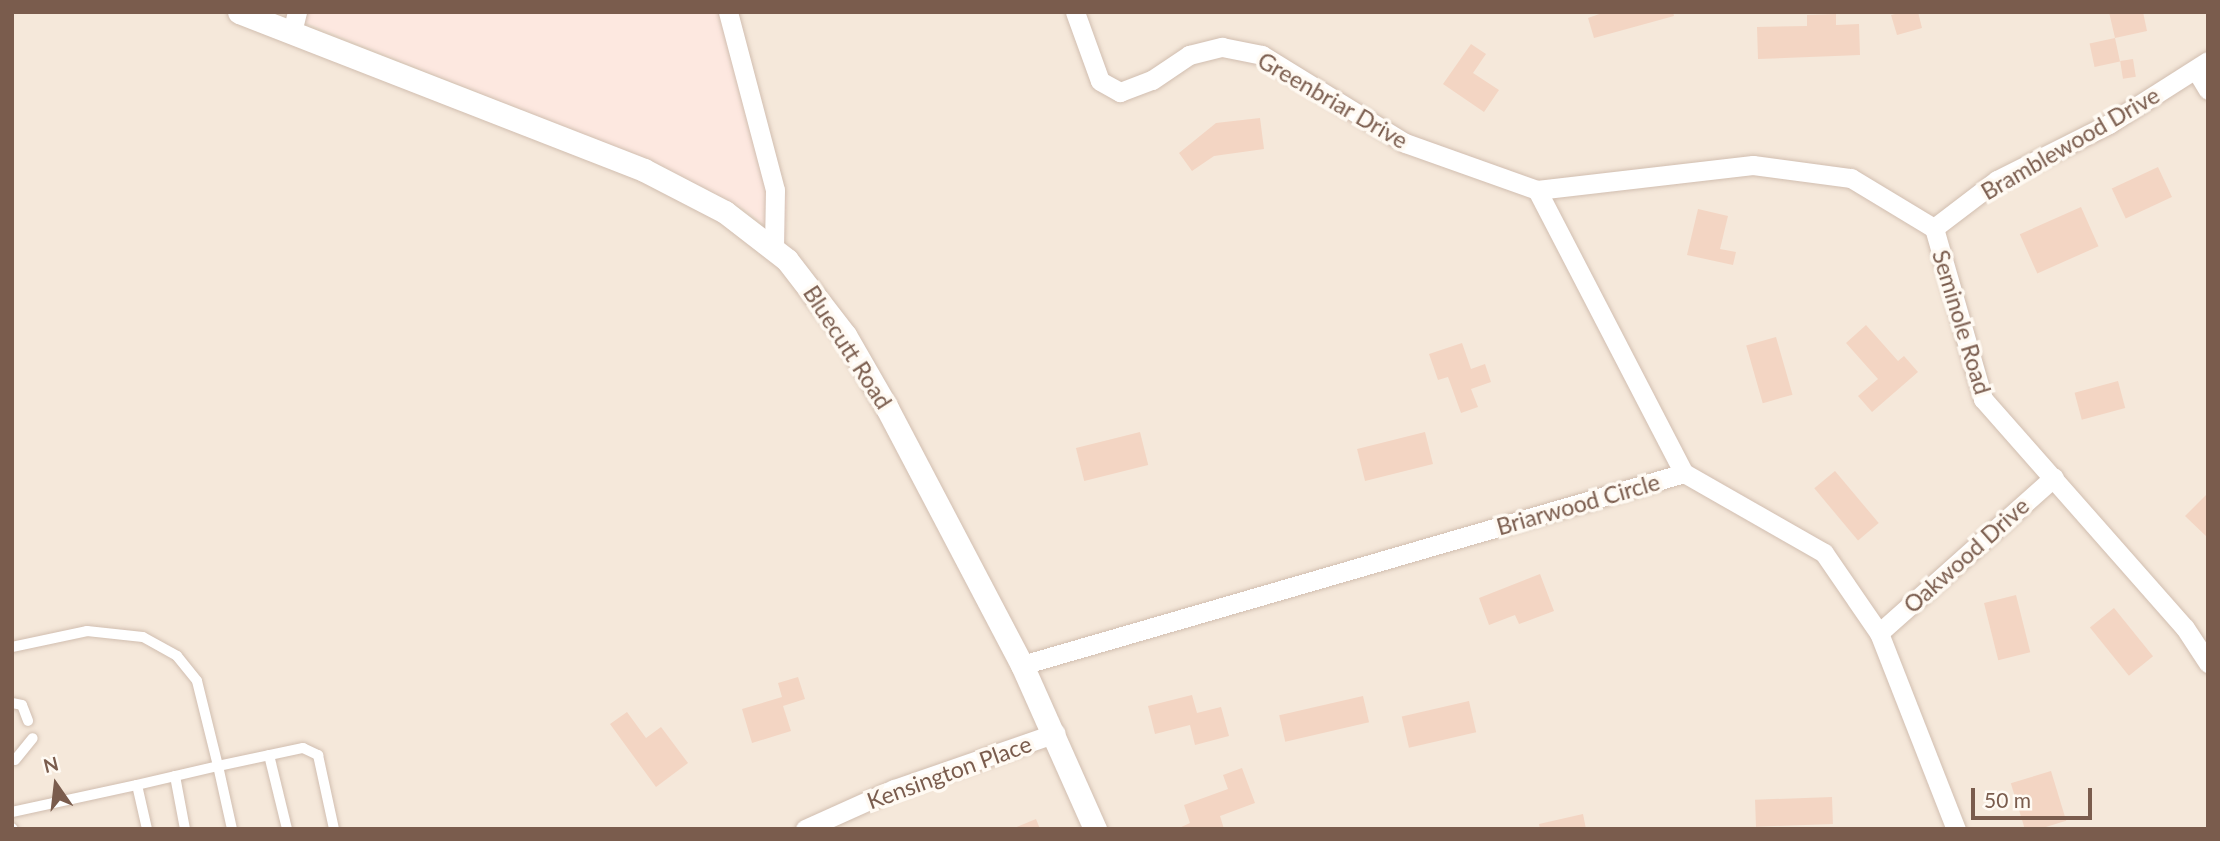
<!DOCTYPE html>
<style>
body{margin:0}
#map{position:relative;width:2220px;height:841px;overflow:hidden;background:#fdf6ec;font-family:Lato,sans-serif}
div>[style]{position:absolute}
[style*='--x']{left:calc(var(--x)*1px);top:calc(var(--y)*1px);width:calc(var(--w)*1px);rotate:calc(var(--a)*1deg)}
.residential>*{inset:0;background:#f5e8da;transform-origin:0 0}
.commercial>*{inset:0;background:#fde8e0}
.building>*{inset:0;background:#f3d5c3;transform-origin:0 0}
.roads{filter:drop-shadow(0 0 2px #d1beb0) drop-shadow(0 0 2px #d1beb0)}
.service>*{height:10px;margin:-5px;padding:0 5px;transform-origin:5px;border-radius:5px;background:#fff}
.minor>*{height:19px;margin:-9.5px;padding:0 9.5px;transform-origin:9.5px;border-radius:9.5px;background:#fff}
.tertiary>*{height:23px;margin:-11.5px;padding:0 11.5px;transform-origin:11.5px;border-radius:11.5px;background:#fff}
span{translate:-50% -50%;white-space:nowrap;text-align:center;line-height:1.15;-webkit-text-stroke:7px #fffaf3;paint-order:stroke}
.street-label{font-size:23px;color:#7a5c4d}
.frame{position:absolute;inset:0;border:14px solid #7a5c4d;pointer-events:none}
.north{position:absolute;left:21px;top:750px;width:70px;height:70px;-webkit-text-stroke:5px #fffaf3;paint-order:stroke;rotate:346deg;font-size:19px;font-weight:700;line-height:28px;text-align:center;color:#7a5c4d}
.north::after{content:'';display:block;margin:auto;width:24px;height:32px;background:#7a5c4d;clip-path:polygon(50% 0,100% 100%,50% 72%,0 100%)}
.scale{position:absolute;left:1971px;top:788px;width:121px;height:32px;box-sizing:border-box;border:4px solid #7a5c4d;border-top:0;padding-left:9px;font-size:21px;line-height:24px;white-space:nowrap;color:#7a5c4d;-webkit-text-stroke:5px #fffaf3;paint-order:stroke}
</style>
<div id="map">
<div class="residential">
<i style="left:12px;top:12px;width:2196px;height:817px"></i>
</div>
<div class="commercial">
<i style="clip-path:polygon(279px 12px,737px 12px,787px 200px,785px 241px,744px 209px,661px 166px)"></i>
</div>
<div class="building">
<i style="clip-path:polygon(1605px 12px,1673px 12px,1674px 16px,1594px 38px,1588px 18px)"></i>
<i style="clip-path:polygon(1903px 12px,1918px 12px,1922px 28px,1897px 35px,1891px 15px)"></i>
<i style="clip-path:polygon(2109px 12px,2143px 12px,2147px 31px,2115px 38px)"></i>
<i style="clip-path:polygon(1836px 14px,1836px 25px,1859px 24px,1860px 55px,1758px 59px,1757px 27px,1807px 26px,1807px 15px)"></i>
<i style="left:2115px;top:38px;width:24px;height:26px;rotate:78deg"></i>
<i style="clip-path:polygon(1471px 44px,1486px 54px,1473px 73px,1499px 90px,1484px 112px,1443px 84px)"></i>
<i style="left:2133px;top:59px;width:18px;height:13px;rotate:81deg"></i>
<i style="clip-path:polygon(1260px 118px,1264px 149px,1214px 156px,1192px 171px,1179px 153px,1216px 123px)"></i>
<i style="left:2158px;top:167px;width:33px;height:51px;rotate:65deg"></i>
<i style="left:2081px;top:207px;width:43px;height:67px;rotate:66deg"></i>
<i style="clip-path:polygon(1698px 209px,1728px 216px,1720px 249px,1736px 252px,1733px 265px,1687px 255px)"></i>
<i style="clip-path:polygon(1866px 325px,1898px 361px,1904px 356px,1918px 372px,1872px 412px,1858px 396px,1878px 379px,1846px 343px)"></i>
<i style="left:1776px;top:337px;width:60px;height:31px;rotate:74deg"></i>
<i style="clip-path:polygon(1462px 343px,1471px 369px,1485px 364px,1491px 382px,1471px 389px,1478px 407px,1461px 413px,1448px 377px,1438px 380px,1429px 354px)"></i>
<i style="left:2118px;top:381px;width:28px;height:45px;rotate:75deg"></i>
<i style="left:1140px;top:432px;width:34px;height:66px;rotate:76deg"></i>
<i style="left:1425px;top:432px;width:33px;height:70px;rotate:76deg"></i>
<i style="left:1835px;top:471px;width:68px;height:27px;rotate:50deg"></i>
<i style="clip-path:polygon(2208px 493px,2208px 538px,2185px 516px)"></i>
<i style="clip-path:polygon(1540px 574px,1554px 611px,1519px 624px,1515px 615px,1489px 625px,1479px 598px)"></i>
<i style="left:2016px;top:595px;width:59px;height:33px;rotate:76deg"></i>
<i style="left:2114px;top:608px;width:62px;height:31px;rotate:51deg"></i>
<i style="clip-path:polygon(798px 677px,805px 699px,783px 706px,791px 731px,752px 743px,742px 709px,782px 697px,778px 683px)"></i>
<i style="clip-path:polygon(1192px 695px,1197px 713px,1221px 707px,1229px 736px,1195px 745px,1190px 725px,1155px 734px,1148px 706px)"></i>
<i style="left:1363px;top:696px;width:27px;height:86px;rotate:77deg"></i>
<i style="left:1469px;top:701px;width:32px;height:69px;rotate:77deg"></i>
<i style="clip-path:polygon(627px 712px,646px 738px,661px 727px,688px 763px,656px 787px,610px 724px)"></i>
<i style="clip-path:polygon(1242px 768px,1255px 803px,1220px 816px,1224px 829px,1177px 829px,1190px 823px,1184px 805px,1228px 789px,1223px 775px)"></i>
<i style="left:2051px;top:771px;width:52px;height:42px;rotate:73deg"></i>
<i style="left:1832px;top:797px;width:27px;height:77px;rotate:88deg"></i>
<i style="clip-path:polygon(1583px 814px,1586px 829px,1540px 829px,1539px 824px)"></i>
<i style="clip-path:polygon(1036px 819px,1040px 829px,1012px 829px)"></i>
</div>
<div class="roads">
<div class="service">
<i style="--x:12;--y:647;--w:77;--a:-12"></i>
<i style="--x:87;--y:631;--w:56;--a:6.1"></i>
<i style="--x:143;--y:637;--w:39;--a:29"></i>
<i style="--x:177;--y:656;--w:32;--a:51"></i>
<i style="--x:197;--y:681;--w:88;--a:76.1"></i>
<i style="--x:218;--y:766;--w:83;--a:166.8"></i>
<i style="--x:12;--y:703;--w:10;--a:11"></i>
<i style="--x:22;--y:705;--w:17;--a:69"></i>
<i style="--x:269;--y:755;--w:76;--a:76.3"></i>
<i style="--x:15;--y:760;--w:28;--a:-51"></i>
<i style="--x:175;--y:776;--w:54;--a:79.3"></i>
<i style="--x:12;--y:812;--w:128;--a:-12.2"></i>
<i style="--x:137;--y:785;--w:45;--a:77.2"></i>
<i style="--x:12;--y:828;--w:1;--a:45"></i>
<i style="--x:232;--y:829;--w:65;--a:-102.5"></i>
<i style="--x:218;--y:766;--w:87;--a:-12"></i>
<i style="--x:303;--y:748;--w:17;--a:25"></i>
<i style="--x:318;--y:755;--w:76;--a:77.8"></i>
</div>
<div class="minor">
<i style="--x:728;--y:12;--w:184;--a:75.2"></i>
<i style="--x:775;--y:190;--w:58;--a:91"></i>
<i style="--x:1075;--y:12;--w:73;--a:70.1"></i>
<i style="--x:1100;--y:81;--w:23;--a:29"></i>
<i style="--x:1120;--y:92;--w:34;--a:-21"></i>
<i style="--x:1152;--y:80;--w:45;--a:-34"></i>
<i style="--x:1189;--y:55;--w:34;--a:-14"></i>
<i style="--x:1222;--y:47;--w:41;--a:11.3"></i>
<i style="--x:1262;--y:55;--w:168;--a:31.6"></i>
<i style="--x:1405;--y:143;--w:140;--a:19.6"></i>
<i style="--x:1537;--y:190;--w:319;--a:62.6"></i>
<i style="--x:292;--y:32;--w:21;--a:-76"></i>
<i style="--x:2196;--y:70;--w:23;--a:59"></i>
<i style="--x:1537;--y:190;--w:217;--a:-6.6"></i>
<i style="--x:1753;--y:165;--w:99;--a:7.6"></i>
<i style="--x:1851;--y:178;--w:97;--a:31.1"></i>
<i style="--x:1934;--y:228;--w:178;--a:74"></i>
<i style="--x:1983;--y:399;--w:305;--a:48.6"></i>
<i style="--x:2185;--y:628;--w:42;--a:56.7"></i>
<i style="--x:1934;--y:228;--w:79;--a:-37.3"></i>
<i style="--x:1997;--y:180;--w:125;--a:-26.6"></i>
<i style="--x:2109;--y:124;--w:117;--a:-32.5"></i>
<i style="--x:1879;--y:633;--w:234;--a:-41.7"></i>
<i style="--x:1022;--y:665;--w:689;--a:-16.17"></i>
<i style="--x:1684;--y:473;--w:161;--a:29.7"></i>
<i style="--x:1824;--y:553;--w:97;--a:55.5"></i>
<i style="--x:1879;--y:633;--w:211;--a:68.6"></i>
<i style="--x:805;--y:829;--w:98;--a:-24.2"></i>
<i style="--x:894;--y:789;--w:171;--a:-19.1"></i>
</div>
<div class="tertiary">
<i style="--x:239;--y:12;--w:435;--a:21.3"></i>
<i style="--x:644;--y:170;--w:91;--a:27.4"></i>
<i style="--x:725;--y:212;--w:78;--a:37.7"></i>
<i style="--x:787;--y:260;--w:95;--a:52.3"></i>
<i style="--x:845;--y:335;--w:84;--a:60.1"></i>
<i style="--x:887;--y:408;--w:290;--a:62.3"></i>
<i style="--x:1022;--y:665;--w:180;--a:66"></i>
</div>
</div>
<div class="street-label">
<span style="left:1333px;top:100px;rotate:30deg">Greenbriar Drive</span>
<span style="left:2070px;top:143px;rotate:-30deg">Bramblewood Drive</span>
<span style="left:1962px;top:322px;rotate:73deg">Seminole Road</span>
<span style="left:848px;top:347px;rotate:57deg">Bluecutt Road</span>
<span style="left:1578px;top:504px;rotate:-16deg">Briarwood Circle</span>
<span style="left:1966px;top:555px;rotate:-42deg">Oakwood Drive</span>
<span style="left:949px;top:772px;rotate:-20deg">Kensington Place</span>
</div>
<div class="frame"></div>
<div class="north">N</div>
<div class="scale">50 m</div>
</div>
